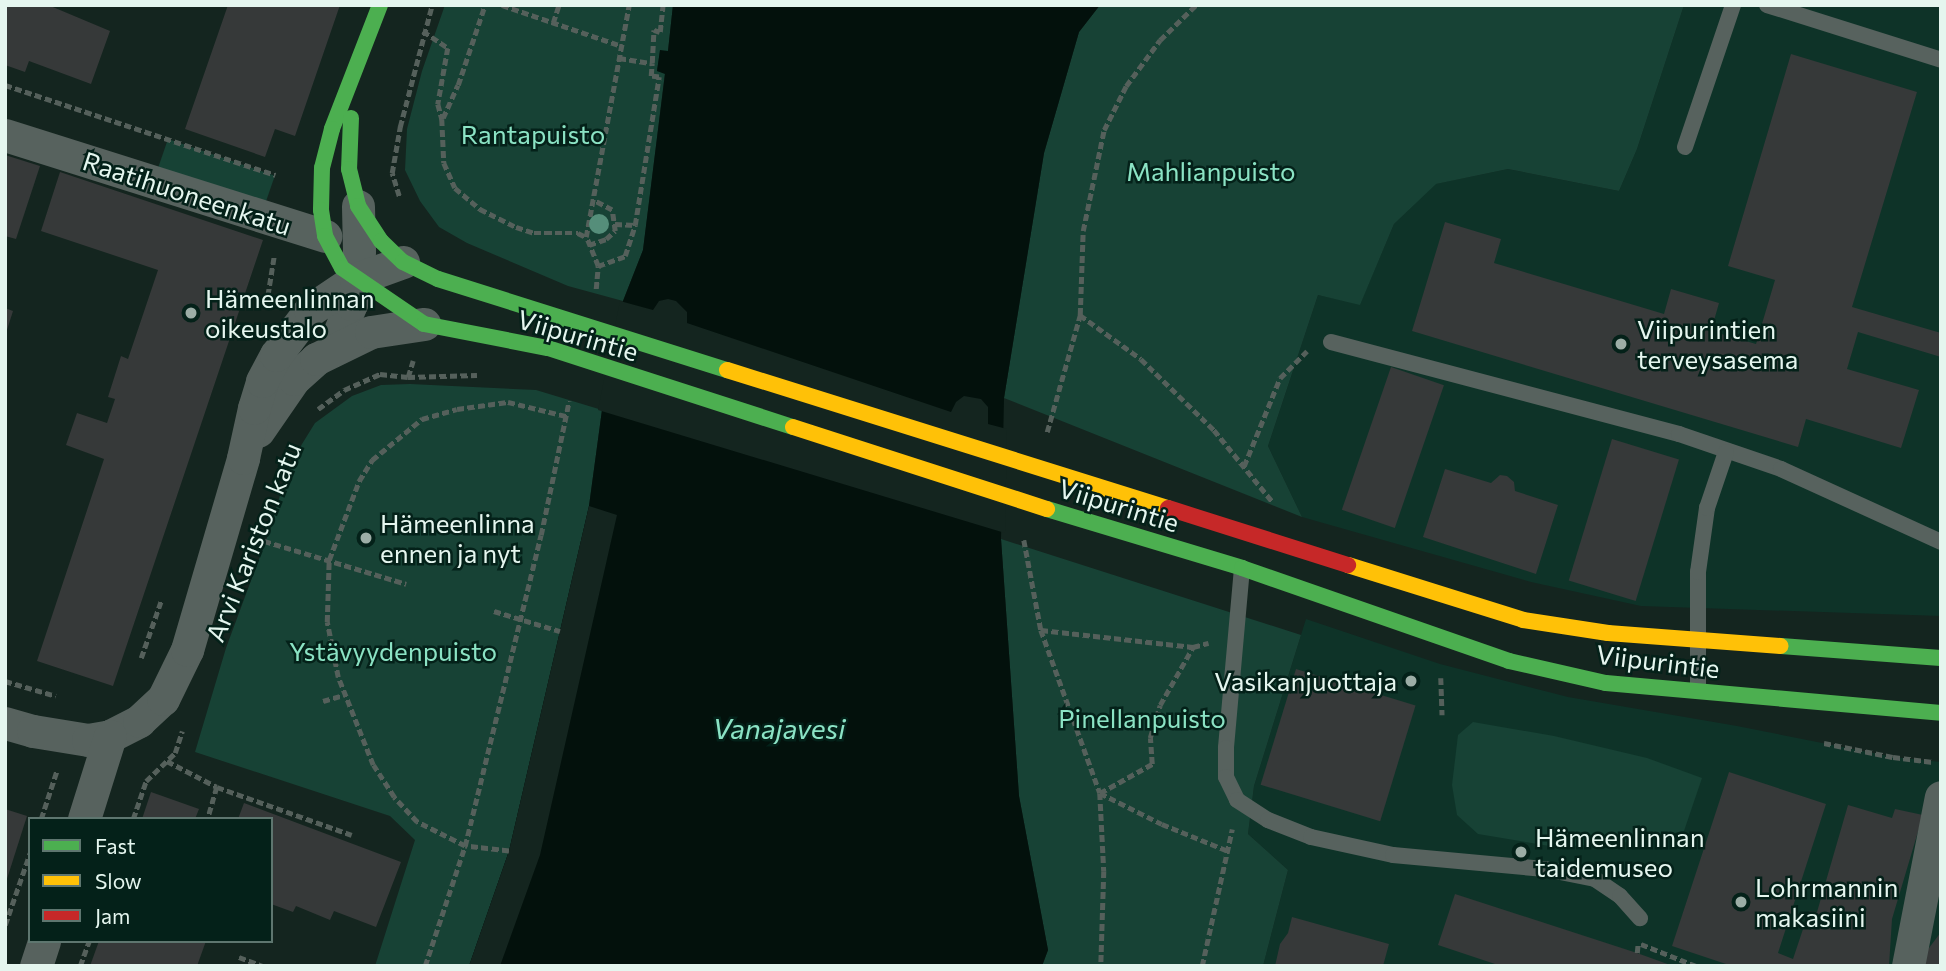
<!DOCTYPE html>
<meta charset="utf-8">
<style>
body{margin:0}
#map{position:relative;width:1946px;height:971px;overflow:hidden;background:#14251f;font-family:Commissioner,sans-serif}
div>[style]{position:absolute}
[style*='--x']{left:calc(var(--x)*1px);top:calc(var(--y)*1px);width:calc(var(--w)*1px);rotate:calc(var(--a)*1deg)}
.built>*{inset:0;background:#0e3328}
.green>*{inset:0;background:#174235;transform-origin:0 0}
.water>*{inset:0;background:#03110c}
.pier>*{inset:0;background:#14251f}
.building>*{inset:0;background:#363939;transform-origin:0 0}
.path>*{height:4.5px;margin-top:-2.25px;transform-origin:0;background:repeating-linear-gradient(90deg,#55605b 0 7px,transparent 0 10.5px)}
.lane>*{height:16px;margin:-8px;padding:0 8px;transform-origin:8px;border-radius:8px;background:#57625e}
.street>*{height:33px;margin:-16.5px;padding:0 16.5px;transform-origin:16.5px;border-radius:16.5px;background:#57625e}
.fast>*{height:16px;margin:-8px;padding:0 8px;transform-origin:8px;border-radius:8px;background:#4caf50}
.slow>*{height:16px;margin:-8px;padding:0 8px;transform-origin:8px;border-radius:8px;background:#ffc107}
.jam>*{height:16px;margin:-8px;padding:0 8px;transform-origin:8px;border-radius:8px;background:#c62828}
.trees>*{width:20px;height:20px;margin:-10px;border-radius:50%;background:#558e7a}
.dots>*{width:19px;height:19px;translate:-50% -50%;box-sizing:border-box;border:4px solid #042119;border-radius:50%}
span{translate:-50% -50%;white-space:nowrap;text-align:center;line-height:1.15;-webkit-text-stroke:5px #042119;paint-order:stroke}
.park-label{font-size:26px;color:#8be3c4}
.street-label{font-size:26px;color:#e5f6ef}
.poi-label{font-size:26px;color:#e5f6ef}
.left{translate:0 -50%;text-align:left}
.right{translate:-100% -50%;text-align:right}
.water-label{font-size:28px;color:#8be3c5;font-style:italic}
.frame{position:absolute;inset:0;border:7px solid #e5f6ef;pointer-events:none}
.legend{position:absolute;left:28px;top:817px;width:245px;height:126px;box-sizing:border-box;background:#042119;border:2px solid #5e766f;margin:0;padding:9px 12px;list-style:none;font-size:21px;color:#e5f6ef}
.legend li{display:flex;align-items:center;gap:14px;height:35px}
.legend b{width:35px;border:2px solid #5e766f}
</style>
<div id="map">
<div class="built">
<i style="clip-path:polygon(1684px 5px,1941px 5px,1941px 616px,1641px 606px,1531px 582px,1302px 517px,1268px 446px,1318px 295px,1360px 304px,1394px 224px,1435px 184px,1508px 169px,1619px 191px,1637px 149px)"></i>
<i style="clip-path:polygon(1306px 619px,1440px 664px,1568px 697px,1737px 726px,1893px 757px,1941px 762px,1941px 966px,1263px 966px,1288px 870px,1248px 834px,1254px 786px)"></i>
</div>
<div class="green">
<i style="clip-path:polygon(445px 5px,673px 5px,668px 51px,660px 51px,657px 71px,665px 73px,643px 250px,623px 301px,568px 286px,467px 243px,439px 227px,420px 201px,405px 170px,407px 129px,422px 71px)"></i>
<i style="clip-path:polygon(1100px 5px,1684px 5px,1637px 149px,1619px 191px,1508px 169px,1436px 184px,1394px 224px,1360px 305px,1318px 295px,1268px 446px,1302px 517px,1004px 398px,1044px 153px,1079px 32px)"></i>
<i style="left:168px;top:139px;width:113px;height:45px;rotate:19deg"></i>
<i style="clip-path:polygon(410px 384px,536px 390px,602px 410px,589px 506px,509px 851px,469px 966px,375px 966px,415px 840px,390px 816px,195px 752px,226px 648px,269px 532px,287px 472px,302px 444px,315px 423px,352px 396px,381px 385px)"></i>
<i style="clip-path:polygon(1001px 539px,1301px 635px,1254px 786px,1248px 834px,1288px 870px,1263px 966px,1042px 966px,1048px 950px,1019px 796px)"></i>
<i style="clip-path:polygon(1473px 722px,1554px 736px,1647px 758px,1702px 778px,1684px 831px,1622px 843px,1555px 847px,1478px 834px,1457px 815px,1452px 785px,1458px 735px)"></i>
</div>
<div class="water">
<i style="clip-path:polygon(673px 5px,1100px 5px,1079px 32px,1044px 153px,1004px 398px,1001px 539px,1019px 796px,1048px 950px,1042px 966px,469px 966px,509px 851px,589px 506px,602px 410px,623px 301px,643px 250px,665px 74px,657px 71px,660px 50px,668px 51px)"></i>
</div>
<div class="pier">
<i style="clip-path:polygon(668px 299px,676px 301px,687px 312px,687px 323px,951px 412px,956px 402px,964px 396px,981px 399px,988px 407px,988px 424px,1007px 429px,1005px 533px,598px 410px,620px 301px,653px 310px,659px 301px)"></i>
<i style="clip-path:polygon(589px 506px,617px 515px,540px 855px,500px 966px,469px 966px,509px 851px)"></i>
</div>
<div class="building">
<i style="clip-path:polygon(5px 5px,48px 5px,110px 31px,91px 84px,29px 61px,25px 72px,5px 65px)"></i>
<i style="clip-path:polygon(228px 5px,340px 5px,295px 136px,275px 129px,265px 157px,185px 129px)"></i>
<i style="clip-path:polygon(1791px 54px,1917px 92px,1852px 307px,1941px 333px,1941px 357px,1858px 332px,1847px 369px,1919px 390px,1901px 448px,1806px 419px,1798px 447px,1412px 331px,1445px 222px,1501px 239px,1494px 263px,1664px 314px,1671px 289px,1719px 303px,1711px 331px,1756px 344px,1775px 280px,1728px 266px)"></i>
<i style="clip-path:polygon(5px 155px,40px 166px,16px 239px,5px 236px)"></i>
<i style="clip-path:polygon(60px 172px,263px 240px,113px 686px,37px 661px,104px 459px,66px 445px,77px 413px,107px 423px,115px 399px,108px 397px,121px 356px,128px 359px,158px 270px,41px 231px)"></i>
<i style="clip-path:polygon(5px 308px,13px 311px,6px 333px,5px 332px)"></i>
<i style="left:1391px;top:367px;width:56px;height:151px;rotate:19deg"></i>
<i style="left:1612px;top:439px;width:70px;height:148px;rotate:17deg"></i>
<i style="clip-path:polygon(1445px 469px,1491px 483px,1500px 475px,1507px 476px,1514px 482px,1515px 491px,1558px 505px,1536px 574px,1423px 537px)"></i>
<i style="left:1296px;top:669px;width:125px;height:121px;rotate:17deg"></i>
<i style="clip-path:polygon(1729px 772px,1826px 804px,1778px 953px,1793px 959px,1809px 911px,1817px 912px,1848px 805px,1892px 818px,1895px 809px,1923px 815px,1892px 919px,1889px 966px,1732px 966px,1672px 946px)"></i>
<i style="clip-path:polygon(151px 792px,199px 809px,195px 819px,142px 819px)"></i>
<i style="clip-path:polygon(244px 803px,401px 862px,376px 927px,334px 911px,330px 920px,296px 906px,293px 912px,271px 904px,271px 819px,238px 819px)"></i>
<i style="clip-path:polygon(5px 809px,27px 816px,6px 882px,5px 882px)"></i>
<i style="clip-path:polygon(1455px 894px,1637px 953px,1673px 966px,1501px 966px,1438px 945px)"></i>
<i style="clip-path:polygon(1292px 917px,1389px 944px,1383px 966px,1275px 966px,1280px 944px,1288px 933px)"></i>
<i style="clip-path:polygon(1941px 932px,1941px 966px,1923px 966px,1923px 956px)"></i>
<i style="clip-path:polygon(99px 941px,206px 941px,197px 966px,90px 966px)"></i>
</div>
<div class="path">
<i style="--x:502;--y:5;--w:127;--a:18.9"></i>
<i style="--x:553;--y:23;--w:19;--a:-72"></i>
<i style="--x:423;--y:31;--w:30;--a:34"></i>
<i style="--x:448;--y:48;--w:57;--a:100.1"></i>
<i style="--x:438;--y:104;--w:16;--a:75"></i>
<i style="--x:442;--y:119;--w:44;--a:87.4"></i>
<i style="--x:444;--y:163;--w:27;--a:66"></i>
<i style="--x:455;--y:188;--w:33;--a:40"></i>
<i style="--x:480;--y:209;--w:40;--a:26.6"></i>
<i style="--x:516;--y:227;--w:19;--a:18"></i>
<i style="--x:534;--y:233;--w:44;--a:0"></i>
<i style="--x:578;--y:233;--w:9;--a:27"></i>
<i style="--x:619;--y:58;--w:33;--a:9"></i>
<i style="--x:652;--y:63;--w:33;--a:-87"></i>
<i style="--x:654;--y:30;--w:6;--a:18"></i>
<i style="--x:660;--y:32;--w:27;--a:-84"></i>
<i style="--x:5;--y:85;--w:285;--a:18.4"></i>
<i style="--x:443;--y:118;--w:36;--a:-66"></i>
<i style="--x:458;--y:85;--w:84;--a:-71.4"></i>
<i style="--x:399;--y:196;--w:24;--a:-107"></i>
<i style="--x:392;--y:173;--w:47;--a:-80.1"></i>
<i style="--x:400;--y:127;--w:126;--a:-75.3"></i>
<i style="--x:615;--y:224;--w:20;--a:3"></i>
<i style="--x:635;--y:225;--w:150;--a:-80.8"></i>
<i style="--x:659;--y:77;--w:8;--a:-173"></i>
<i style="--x:651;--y:76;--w:13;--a:-86"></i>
<i style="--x:589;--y:245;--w:18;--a:-19"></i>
<i style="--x:606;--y:239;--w:12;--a:-42"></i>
<i style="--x:615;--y:231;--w:21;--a:-98"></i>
<i style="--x:612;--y:210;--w:21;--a:-152"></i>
<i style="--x:598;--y:266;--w:29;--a:-20"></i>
<i style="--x:625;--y:256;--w:33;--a:-72"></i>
<i style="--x:596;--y:289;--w:23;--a:-85"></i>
<i style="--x:598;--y:266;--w:31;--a:-112"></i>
<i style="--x:586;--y:237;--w:236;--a:-79.5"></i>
<i style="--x:266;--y:306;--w:51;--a:-80.9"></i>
<i style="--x:1080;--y:315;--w:75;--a:35.8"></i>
<i style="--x:1141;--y:359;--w:102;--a:44.2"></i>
<i style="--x:1214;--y:430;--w:92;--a:50.8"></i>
<i style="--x:408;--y:377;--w:69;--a:-1.7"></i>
<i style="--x:318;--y:409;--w:32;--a:-36"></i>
<i style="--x:344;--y:390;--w:39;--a:-24"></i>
<i style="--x:380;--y:374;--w:28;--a:6"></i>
<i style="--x:408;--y:377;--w:17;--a:-73"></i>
<i style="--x:1047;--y:432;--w:122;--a:-74.2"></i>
<i style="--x:1080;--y:315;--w:84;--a:-88"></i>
<i style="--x:1083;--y:231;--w:103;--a:-78.3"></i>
<i style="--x:1104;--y:130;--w:49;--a:-63.4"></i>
<i style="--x:1126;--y:86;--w:57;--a:-53.5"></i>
<i style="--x:1160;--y:40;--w:50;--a:-44.2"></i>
<i style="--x:1244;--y:466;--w:95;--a:-67.8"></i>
<i style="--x:1280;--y:378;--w:38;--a:-45"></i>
<i style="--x:254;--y:538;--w:159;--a:16.8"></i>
<i style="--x:1024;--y:540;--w:92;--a:79.3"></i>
<i style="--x:1041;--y:630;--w:173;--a:70.1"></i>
<i style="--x:1100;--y:793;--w:78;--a:87.1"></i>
<i style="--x:1104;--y:871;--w:95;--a:91.8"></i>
<i style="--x:494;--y:611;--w:69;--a:16.9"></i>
<i style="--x:1041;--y:630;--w:153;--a:6.4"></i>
<i style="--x:141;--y:658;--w:60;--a:-70.7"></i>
<i style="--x:1441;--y:678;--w:37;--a:88"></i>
<i style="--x:5;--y:681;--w:53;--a:16.4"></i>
<i style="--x:323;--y:701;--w:22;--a:-16"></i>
<i style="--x:1824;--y:743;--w:70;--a:11.5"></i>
<i style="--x:1893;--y:757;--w:40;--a:7.1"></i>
<i style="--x:167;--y:761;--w:56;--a:27.5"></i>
<i style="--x:217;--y:787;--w:33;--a:106"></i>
<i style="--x:217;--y:787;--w:143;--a:19.6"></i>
<i style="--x:1100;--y:793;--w:60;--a:-29.1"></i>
<i style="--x:1152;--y:764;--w:26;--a:-94"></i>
<i style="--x:1150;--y:738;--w:34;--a:-73"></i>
<i style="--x:1160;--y:705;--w:67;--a:-60.4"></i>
<i style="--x:1193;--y:647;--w:16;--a:-15"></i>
<i style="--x:1100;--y:793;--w:69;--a:26.6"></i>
<i style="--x:1162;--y:824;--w:71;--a:22.2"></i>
<i style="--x:41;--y:819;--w:52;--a:-71.9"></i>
<i style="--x:133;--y:819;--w:40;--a:-71.1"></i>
<i style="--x:146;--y:781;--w:40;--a:-44"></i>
<i style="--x:175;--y:753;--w:23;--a:-72"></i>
<i style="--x:509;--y:851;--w:44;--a:-173.5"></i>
<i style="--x:465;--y:846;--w:54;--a:-153.4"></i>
<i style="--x:417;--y:822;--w:34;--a:-133"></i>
<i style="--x:394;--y:797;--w:38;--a:-123"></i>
<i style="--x:373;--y:765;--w:95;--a:-111.7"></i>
<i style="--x:338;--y:677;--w:56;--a:-101.3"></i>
<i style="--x:327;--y:622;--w:62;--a:-88.2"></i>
<i style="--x:329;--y:560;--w:85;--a:-69.2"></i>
<i style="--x:359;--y:481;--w:25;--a:-58"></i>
<i style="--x:372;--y:460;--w:65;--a:-39.4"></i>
<i style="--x:422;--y:419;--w:36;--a:-16"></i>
<i style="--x:457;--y:409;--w:51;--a:-7.8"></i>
<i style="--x:508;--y:402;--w:60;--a:13.6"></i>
<i style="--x:5;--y:925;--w:76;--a:-70.9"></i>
<i style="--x:1641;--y:944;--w:59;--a:21.8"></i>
<i style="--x:1637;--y:953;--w:10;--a:-84"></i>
<i style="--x:239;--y:957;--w:25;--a:21"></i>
<i style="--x:80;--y:966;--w:27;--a:-70"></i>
<i style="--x:425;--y:966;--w:126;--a:-71.6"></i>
<i style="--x:465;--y:846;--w:320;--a:-76.3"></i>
<i style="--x:541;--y:535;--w:137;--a:-78.2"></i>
<i style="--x:1202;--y:966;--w:140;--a:-77.6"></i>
</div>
<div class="lane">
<i style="--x:1767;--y:5;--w:182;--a:17.5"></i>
<i style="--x:1685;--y:147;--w:150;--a:-71.3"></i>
<i style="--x:1331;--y:342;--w:360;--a:14.8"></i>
<i style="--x:1679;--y:434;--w:108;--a:18.9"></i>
<i style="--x:1781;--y:469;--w:176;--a:24.5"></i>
<i style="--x:1242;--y:568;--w:181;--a:95.1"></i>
<i style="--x:1226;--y:748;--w:29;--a:90"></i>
<i style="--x:1226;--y:777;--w:25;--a:64"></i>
<i style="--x:1237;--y:800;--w:37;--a:33"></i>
<i style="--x:1268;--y:820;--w:46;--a:21.6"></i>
<i style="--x:1311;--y:837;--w:84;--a:12.4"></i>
<i style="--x:1393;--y:855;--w:153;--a:5.3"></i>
<i style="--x:1545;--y:869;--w:51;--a:11.3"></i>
<i style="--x:1595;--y:879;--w:30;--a:34"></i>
<i style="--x:1620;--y:896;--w:30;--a:48"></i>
<i style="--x:1698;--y:691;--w:119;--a:-90"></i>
<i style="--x:1698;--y:572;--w:65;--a:-82"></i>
<i style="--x:1707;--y:508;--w:59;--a:-71.3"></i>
</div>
<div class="street">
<i style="--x:5;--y:135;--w:336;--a:17.5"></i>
<i style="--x:332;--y:350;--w:50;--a:-67.6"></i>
<i style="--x:351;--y:304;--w:25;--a:-79"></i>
<i style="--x:356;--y:279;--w:28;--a:-84"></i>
<i style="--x:359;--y:251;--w:45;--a:-91.3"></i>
<i style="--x:258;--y:431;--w:63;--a:-55.3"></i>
<i style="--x:294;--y:379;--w:30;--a:-42"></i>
<i style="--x:316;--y:359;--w:61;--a:-26.1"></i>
<i style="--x:371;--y:332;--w:54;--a:-8.6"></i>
<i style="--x:5;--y:723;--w:29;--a:16"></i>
<i style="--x:33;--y:731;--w:56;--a:9.3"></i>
<i style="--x:88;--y:740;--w:22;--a:-10"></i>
<i style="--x:110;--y:736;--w:33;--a:-27"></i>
<i style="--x:139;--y:721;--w:33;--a:-43"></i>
<i style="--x:163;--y:699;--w:55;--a:-63.9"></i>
<i style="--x:187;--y:650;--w:200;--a:-73.7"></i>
<i style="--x:243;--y:458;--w:51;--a:-77.6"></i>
<i style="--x:254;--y:408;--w:28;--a:-73"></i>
<i style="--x:262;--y:381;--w:30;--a:-62"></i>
<i style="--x:276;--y:355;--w:56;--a:-52.9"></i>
<i style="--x:310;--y:310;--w:55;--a:-34"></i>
<i style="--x:356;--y:279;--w:50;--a:-19.9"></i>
<i style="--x:84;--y:819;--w:87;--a:-72.6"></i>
<i style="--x:36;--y:966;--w:26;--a:-72"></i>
<i style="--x:1908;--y:966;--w:172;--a:-79"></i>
</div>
<div class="fast">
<i style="--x:380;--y:5;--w:133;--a:111.2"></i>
<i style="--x:332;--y:129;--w:40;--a:104.4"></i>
<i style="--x:322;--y:168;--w:42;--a:91.4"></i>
<i style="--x:321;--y:210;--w:26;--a:81"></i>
<i style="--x:325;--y:236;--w:36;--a:62"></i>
<i style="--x:342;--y:268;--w:99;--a:34.3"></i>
<i style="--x:424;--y:324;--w:126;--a:11"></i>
<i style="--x:548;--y:348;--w:257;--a:17.9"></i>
<i style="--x:351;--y:118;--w:51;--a:92.2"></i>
<i style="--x:349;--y:169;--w:38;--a:76"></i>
<i style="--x:358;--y:206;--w:42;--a:56.7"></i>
<i style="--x:381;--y:241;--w:30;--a:44"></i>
<i style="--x:403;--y:262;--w:39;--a:26"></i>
<i style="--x:438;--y:279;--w:303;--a:17.5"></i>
<i style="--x:1047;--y:509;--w:204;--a:16.8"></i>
<i style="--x:1242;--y:568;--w:283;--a:19.2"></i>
<i style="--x:1509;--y:661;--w:99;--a:12.8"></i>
<i style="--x:1606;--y:683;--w:336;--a:5.1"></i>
<i style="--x:1781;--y:646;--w:160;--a:4.3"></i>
</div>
<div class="slow">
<i style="--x:727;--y:370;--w:462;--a:17.4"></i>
<i style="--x:793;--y:427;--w:267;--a:17.9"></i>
<i style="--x:1348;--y:565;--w:183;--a:17.4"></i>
<i style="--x:1523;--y:620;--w:86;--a:8.7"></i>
<i style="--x:1608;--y:633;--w:173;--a:4.3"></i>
</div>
<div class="jam">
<i style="--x:1168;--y:508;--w:189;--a:17.6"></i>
</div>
<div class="trees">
<i style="left:599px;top:224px"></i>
</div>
<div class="dots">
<i style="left:191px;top:313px;background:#9cada6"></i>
<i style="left:1621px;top:344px;background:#9cada6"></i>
<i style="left:366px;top:538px;background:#9cada6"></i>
<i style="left:1411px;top:681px;background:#9cada6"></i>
<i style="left:1521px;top:852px;background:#9cada6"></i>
<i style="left:1741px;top:902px;background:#9cada6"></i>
</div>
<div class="park-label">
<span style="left:533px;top:134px">Rantapuisto</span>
<span style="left:1211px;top:171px">Mahlianpuisto</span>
<span style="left:393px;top:651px">Ystävyydenpuisto</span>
<span style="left:1142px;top:718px">Pinellanpuisto</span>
</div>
<div class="street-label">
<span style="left:187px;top:193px;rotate:18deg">Raatihuoneenkatu</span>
<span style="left:578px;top:335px;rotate:16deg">Viipurintie</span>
<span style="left:1119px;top:505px;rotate:17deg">Viipurintie</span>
<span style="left:253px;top:542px;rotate:-68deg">Arvi Kariston katu</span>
<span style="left:1658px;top:661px;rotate:7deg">Viipurintie</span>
</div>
<div class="poi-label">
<span class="left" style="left:205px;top:313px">Hämeenlinnan<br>oikeustalo</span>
<span class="left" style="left:1637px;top:344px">Viipurintien<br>terveysasema</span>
<span class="left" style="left:380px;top:538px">Hämeenlinna<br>ennen ja nyt</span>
<span class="right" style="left:1397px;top:681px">Vasikanjuottaja</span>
<span class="left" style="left:1535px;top:852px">Hämeenlinnan<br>taidemuseo</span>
<span class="left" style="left:1755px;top:902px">Lohrmannin<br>makasiini</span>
</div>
<div class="water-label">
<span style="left:779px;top:728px">Vanajavesi</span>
</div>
<div class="frame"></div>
<ul class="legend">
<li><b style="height:9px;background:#4caf50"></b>Fast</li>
<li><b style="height:9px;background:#ffc107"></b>Slow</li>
<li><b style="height:9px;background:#c62828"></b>Jam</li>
</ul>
</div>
